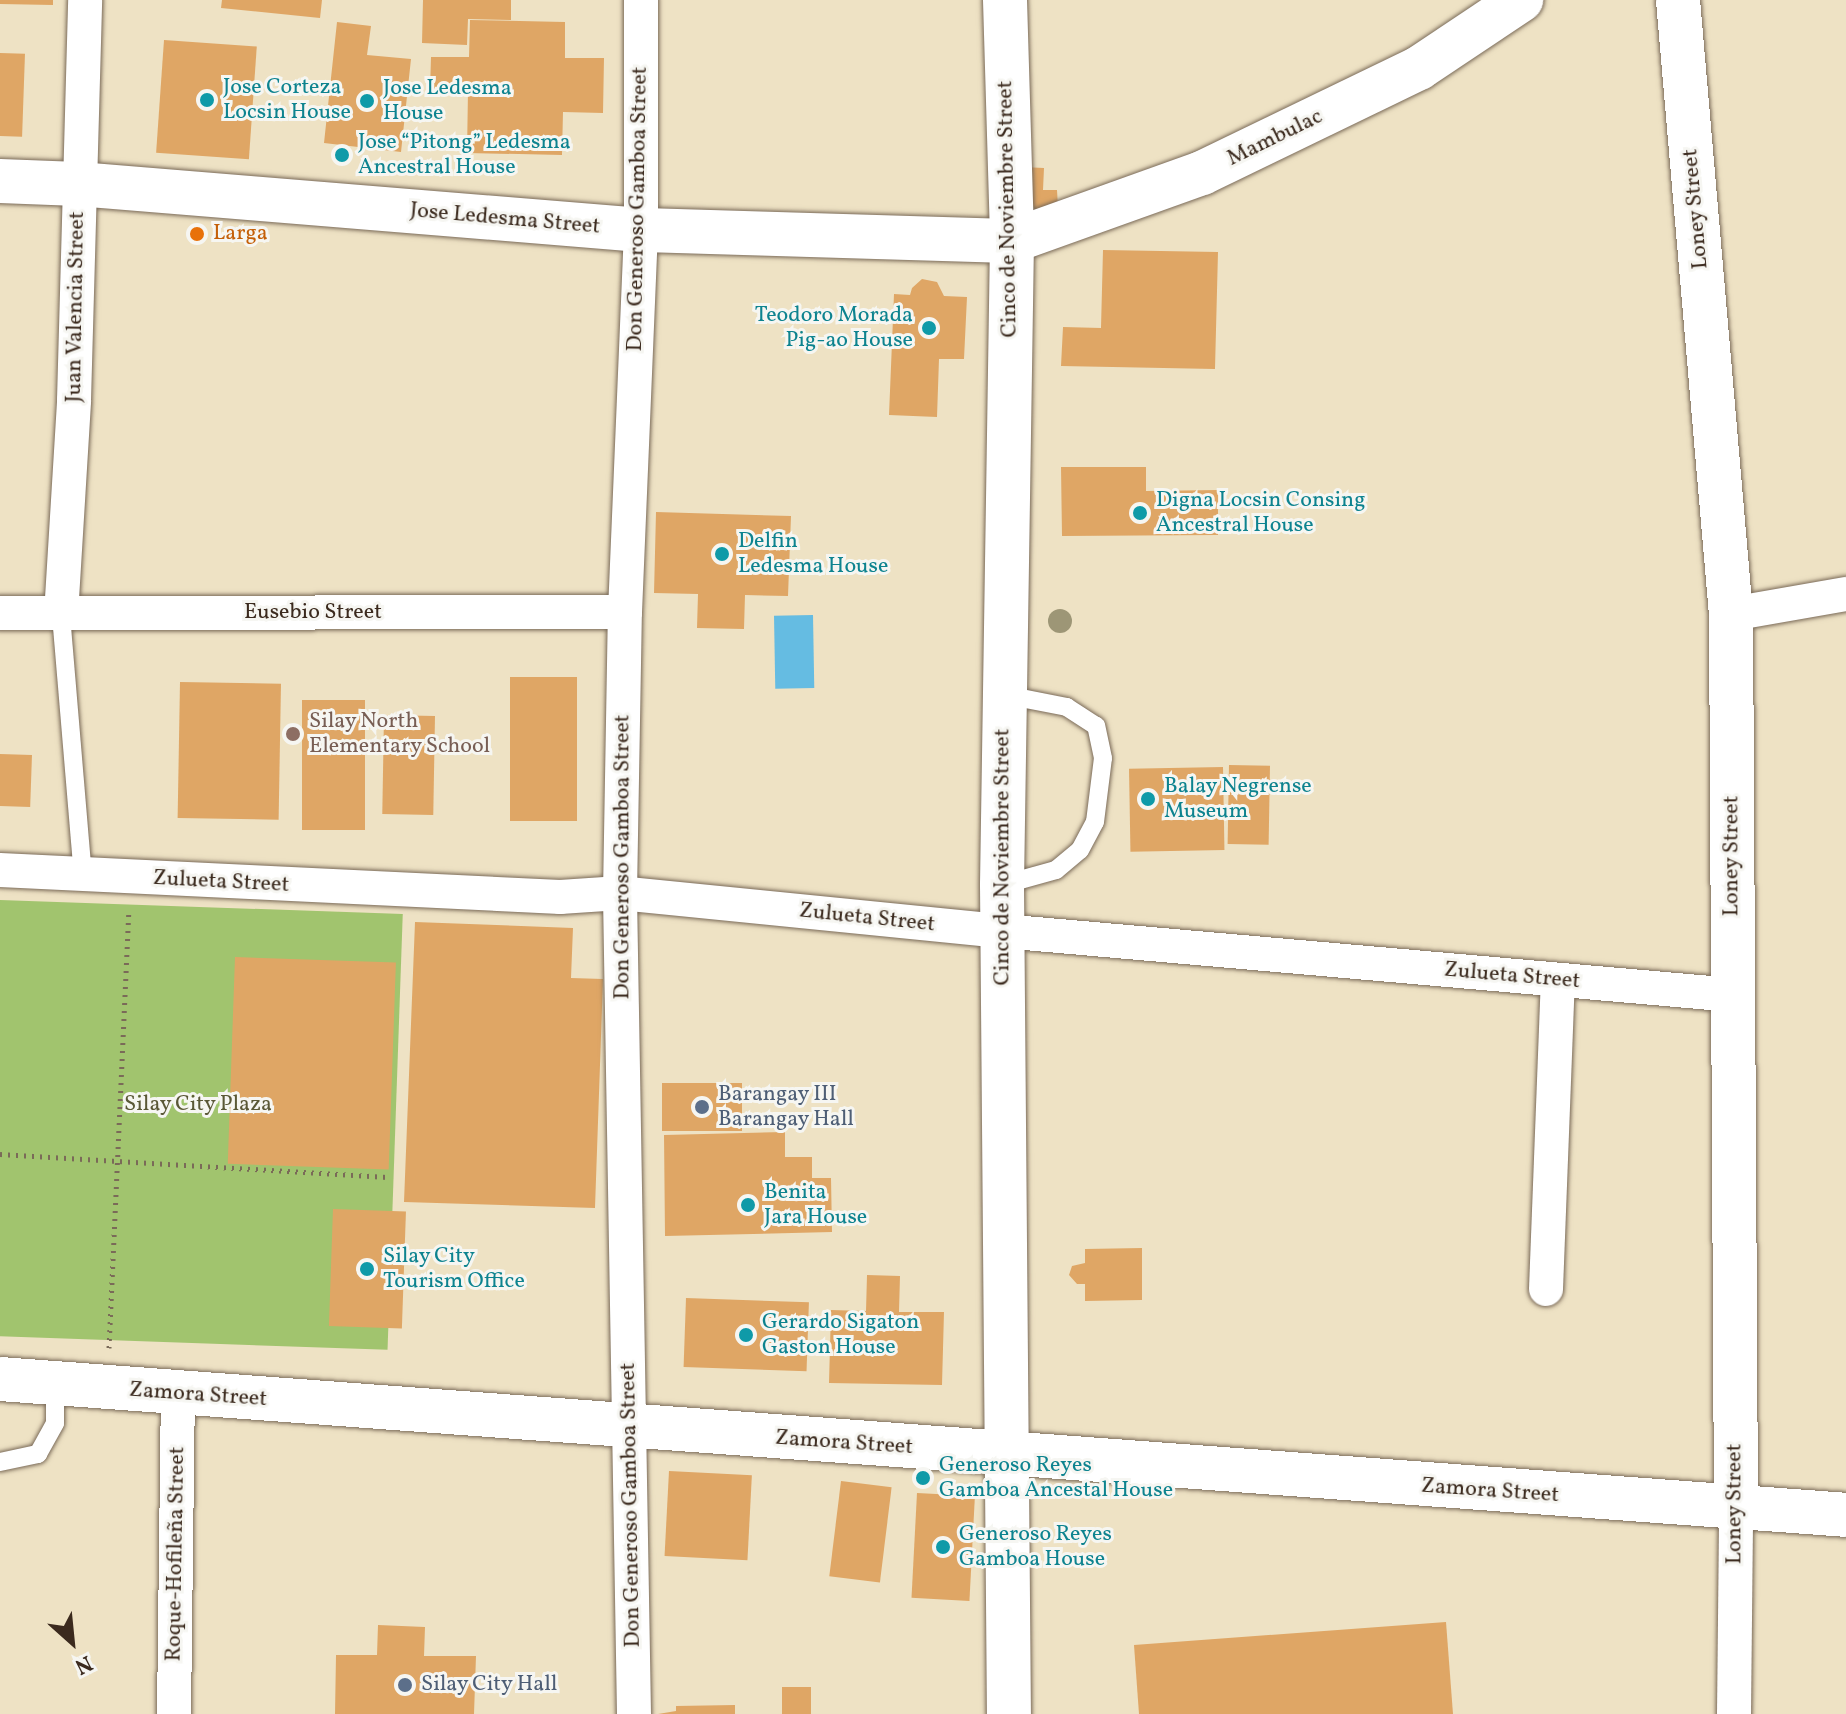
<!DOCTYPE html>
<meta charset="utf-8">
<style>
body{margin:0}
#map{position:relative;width:1846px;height:1714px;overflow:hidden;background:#eee2c4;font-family:Vollkorn,serif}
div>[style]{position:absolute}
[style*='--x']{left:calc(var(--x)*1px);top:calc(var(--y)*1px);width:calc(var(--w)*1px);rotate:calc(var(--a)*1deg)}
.green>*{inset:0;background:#a1c46e;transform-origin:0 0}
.water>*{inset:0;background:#65bce2;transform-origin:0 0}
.building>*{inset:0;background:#dfa665;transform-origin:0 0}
.path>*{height:5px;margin-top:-2.5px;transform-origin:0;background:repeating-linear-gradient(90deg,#7a6a58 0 2px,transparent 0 8px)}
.roads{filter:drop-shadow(0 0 2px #7a6a58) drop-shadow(0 0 2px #7a6a58)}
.service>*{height:18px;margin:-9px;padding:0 9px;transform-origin:9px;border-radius:9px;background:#fff}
.minor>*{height:34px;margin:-17px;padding:0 17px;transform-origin:17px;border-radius:17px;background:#fff}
.tertiary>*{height:44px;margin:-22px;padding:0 22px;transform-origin:22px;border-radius:22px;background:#fff}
.trees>*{width:24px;height:24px;margin:-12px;border-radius:50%;background:#9d9676}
.dots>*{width:22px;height:22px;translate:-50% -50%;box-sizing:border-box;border:4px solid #f6f6f2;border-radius:50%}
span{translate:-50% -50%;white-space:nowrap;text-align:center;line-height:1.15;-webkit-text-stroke:6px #f6f6f2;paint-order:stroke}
.culture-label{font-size:22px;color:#0d838f}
.left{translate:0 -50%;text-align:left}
.right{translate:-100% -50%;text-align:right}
.street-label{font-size:22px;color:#3b2a1e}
.food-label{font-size:22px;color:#c56008}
.education-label{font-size:22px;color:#785e54}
.service-label{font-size:22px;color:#4e5e75}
.park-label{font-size:22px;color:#5a5836}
.north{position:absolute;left:32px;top:1602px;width:80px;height:80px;-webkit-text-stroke:6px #f6f6f2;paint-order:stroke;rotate:153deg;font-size:22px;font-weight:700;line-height:32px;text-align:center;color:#3b2a1e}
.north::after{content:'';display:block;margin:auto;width:28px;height:36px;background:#3b2a1e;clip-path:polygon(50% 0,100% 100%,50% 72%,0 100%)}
</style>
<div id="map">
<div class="green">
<i style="left:0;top:900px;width:403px;height:436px;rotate:2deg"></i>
</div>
<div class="water">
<i style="left:813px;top:615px;width:73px;height:39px;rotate:89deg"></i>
</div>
<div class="building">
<i style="clip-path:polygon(0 0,53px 0,53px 5px,0 4px)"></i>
<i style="clip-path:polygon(222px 0,322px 0,320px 18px,221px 8px)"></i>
<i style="clip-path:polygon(423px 0,511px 0,511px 20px,468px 19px,467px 45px,422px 43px)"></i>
<i style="clip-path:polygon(470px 20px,565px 22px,565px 58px,604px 58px,603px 113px,563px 112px,562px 155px,467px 153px,468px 90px,430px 90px,431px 57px,469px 57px)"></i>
<i style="clip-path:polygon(337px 22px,371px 26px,367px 55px,411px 59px,401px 152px,324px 143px)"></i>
<i style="left:164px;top:40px;width:93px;height:113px;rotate:4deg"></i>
<i style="left:0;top:53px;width:25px;height:83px;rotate:2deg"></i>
<i style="clip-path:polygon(1023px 167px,1044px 168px,1043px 190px,1057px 190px,1058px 207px,1037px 211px,1023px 197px)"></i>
<i style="clip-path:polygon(1103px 250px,1218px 252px,1215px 369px,1061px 366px,1063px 327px,1101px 328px)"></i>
<i style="clip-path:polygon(922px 279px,937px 282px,944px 296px,967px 297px,964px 359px,939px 359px,937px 417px,889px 415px,894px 294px,910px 295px,912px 288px)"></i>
<i style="clip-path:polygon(1061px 467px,1146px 467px,1146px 491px,1218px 490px,1218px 535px,1062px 536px)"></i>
<i style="clip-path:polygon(656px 512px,791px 516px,788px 596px,745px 595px,744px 629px,697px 628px,698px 594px,654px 593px)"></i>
<i style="left:510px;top:677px;width:67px;height:144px"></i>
<i style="left:180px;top:682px;width:101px;height:136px;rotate:1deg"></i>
<i style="left:365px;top:700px;width:130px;height:63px;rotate:90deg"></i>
<i style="left:384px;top:715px;width:51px;height:99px;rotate:1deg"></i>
<i style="left:0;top:754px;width:32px;height:52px;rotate:2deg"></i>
<i style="left:1229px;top:765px;width:41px;height:79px;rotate:1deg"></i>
<i style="left:1223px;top:767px;width:83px;height:94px;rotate:89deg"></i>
<i style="clip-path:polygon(415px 922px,573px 928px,571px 978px,603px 979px,595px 1208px,404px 1202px)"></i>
<i style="left:235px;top:957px;width:161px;height:207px;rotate:2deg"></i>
<i style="left:742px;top:1083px;width:48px;height:80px;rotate:90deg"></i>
<i style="clip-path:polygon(785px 1132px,785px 1157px,812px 1157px,812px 1178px,831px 1178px,832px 1232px,665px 1236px,664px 1135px)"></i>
<i style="left:333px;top:1209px;width:73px;height:117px;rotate:2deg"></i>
<i style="clip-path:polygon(1142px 1248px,1142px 1300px,1085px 1301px,1085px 1284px,1077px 1284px,1069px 1275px,1072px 1266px,1085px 1263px,1085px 1249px)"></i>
<i style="clip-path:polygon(867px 1275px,900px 1276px,899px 1312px,944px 1312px,942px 1385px,829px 1383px,831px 1310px,866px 1311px)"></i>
<i style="left:686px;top:1298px;width:123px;height:69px;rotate:2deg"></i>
<i style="left:669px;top:1471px;width:83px;height:85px;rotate:3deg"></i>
<i style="left:841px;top:1481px;width:51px;height:96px;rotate:7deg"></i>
<i style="left:917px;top:1493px;width:58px;height:105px;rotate:3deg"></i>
<i style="clip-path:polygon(1446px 1622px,1453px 1714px,1139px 1714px,1134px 1645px)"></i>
<i style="clip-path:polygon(378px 1625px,425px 1627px,424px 1656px,476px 1656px,474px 1714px,335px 1714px,336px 1655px,377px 1655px)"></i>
<i style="left:782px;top:1687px;width:29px;height:27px"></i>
<i style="clip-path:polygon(735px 1705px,735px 1714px,658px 1714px,676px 1711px,676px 1706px)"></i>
</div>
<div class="path">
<i style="--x:0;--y:1154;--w:388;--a:3.4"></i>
<i style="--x:109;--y:1348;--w:437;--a:-87.4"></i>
</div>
<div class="roads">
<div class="service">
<i style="--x:61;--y:615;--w:261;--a:85.2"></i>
<i style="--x:1002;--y:885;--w:56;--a:-15.5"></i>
<i style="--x:1056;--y:870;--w:31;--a:-40"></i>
<i style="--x:1080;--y:850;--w:32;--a:-62"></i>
<i style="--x:1095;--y:822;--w:64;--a:-82.9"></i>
<i style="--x:1103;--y:758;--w:33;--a:-102"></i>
<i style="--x:1096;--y:726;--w:35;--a:-147"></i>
<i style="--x:1067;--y:707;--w:62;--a:-168.9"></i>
<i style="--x:0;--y:1462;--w:39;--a:-12"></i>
<i style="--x:38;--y:1454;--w:35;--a:-61"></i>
<i style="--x:55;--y:1423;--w:40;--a:-90"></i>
</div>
<div class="minor">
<i style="--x:0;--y:613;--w:625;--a:-0.09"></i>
<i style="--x:1731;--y:614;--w:117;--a:-9.9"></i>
<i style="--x:61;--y:615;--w:215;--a:-86.5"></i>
<i style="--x:74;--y:400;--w:400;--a:-88.4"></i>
<i style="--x:0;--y:870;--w:561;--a:2.76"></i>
<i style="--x:560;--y:897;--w:60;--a:-3.8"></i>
<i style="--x:620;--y:893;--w:384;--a:5.7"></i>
<i style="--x:1002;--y:931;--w:734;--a:5"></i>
<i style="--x:1546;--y:1289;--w:309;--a:-87.8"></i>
<i style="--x:174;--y:1714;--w:321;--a:-89.3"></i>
<i style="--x:634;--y:1714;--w:821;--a:-90.98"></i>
<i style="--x:620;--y:893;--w:281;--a:-89"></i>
<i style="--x:625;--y:612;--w:382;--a:-87.6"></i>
<i style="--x:641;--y:230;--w:230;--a:-90"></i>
<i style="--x:1734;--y:1714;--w:205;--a:-89.4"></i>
</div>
<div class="tertiary">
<i style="--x:1005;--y:0;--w:241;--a:88.3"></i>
<i style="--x:1012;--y:241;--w:644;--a:90.89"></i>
<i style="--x:1002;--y:885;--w:829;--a:89.52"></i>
<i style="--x:1678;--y:0;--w:616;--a:85.07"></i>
<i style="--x:1731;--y:614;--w:895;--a:89.68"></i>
<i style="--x:0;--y:181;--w:78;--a:2.2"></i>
<i style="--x:78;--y:184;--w:565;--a:4.67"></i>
<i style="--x:641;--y:230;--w:371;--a:1.7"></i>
<i style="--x:1012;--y:241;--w:202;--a:-19.7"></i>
<i style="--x:1202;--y:173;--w:241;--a:-25.8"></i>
<i style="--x:1419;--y:68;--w:123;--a:-33.7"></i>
<i style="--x:0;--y:1379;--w:1851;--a:4.21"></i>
</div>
</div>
<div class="trees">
<i style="left:1060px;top:621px"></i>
</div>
<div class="dots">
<i style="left:207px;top:100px;background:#0f9aa8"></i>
<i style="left:367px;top:101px;background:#0f9aa8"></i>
<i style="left:342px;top:155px;background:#0f9aa8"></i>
<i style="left:197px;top:234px;background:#e8710a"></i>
<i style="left:929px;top:328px;background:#0f9aa8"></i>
<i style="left:1140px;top:513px;background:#0f9aa8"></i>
<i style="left:722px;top:554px;background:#0f9aa8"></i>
<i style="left:293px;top:734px;background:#8d6e63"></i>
<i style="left:1148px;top:799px;background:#0f9aa8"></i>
<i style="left:702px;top:1107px;background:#5c6f8a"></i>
<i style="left:748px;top:1205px;background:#0f9aa8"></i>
<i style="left:367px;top:1269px;background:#0f9aa8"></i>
<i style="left:746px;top:1335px;background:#0f9aa8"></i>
<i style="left:923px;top:1478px;background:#0f9aa8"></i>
<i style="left:943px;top:1547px;background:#0f9aa8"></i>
<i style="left:405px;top:1685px;background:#5c6f8a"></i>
</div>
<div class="culture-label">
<span class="left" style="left:223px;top:100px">Jose Corteza<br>Locsin House</span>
<span class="left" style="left:383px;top:101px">Jose Ledesma<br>House</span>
<span class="left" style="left:358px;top:155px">Jose “Pitong” Ledesma<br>Ancestral House</span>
<span class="right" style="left:913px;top:328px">Teodoro Morada<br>Pig-ao House</span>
<span class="left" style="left:1156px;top:513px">Digna Locsin Consing<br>Ancestral House</span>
<span class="left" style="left:738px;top:554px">Delfin<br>Ledesma House</span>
<span class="left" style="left:1164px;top:799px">Balay Negrense<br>Museum</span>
<span class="left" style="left:764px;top:1205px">Benita<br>Jara House</span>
<span class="left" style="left:383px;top:1269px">Silay City<br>Tourism Office</span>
<span class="left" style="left:762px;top:1335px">Gerardo Sigaton<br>Gaston House</span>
<span class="left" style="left:939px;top:1478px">Generoso Reyes<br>Gamboa Ancestal House</span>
<span class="left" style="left:959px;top:1547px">Generoso Reyes<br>Gamboa House</span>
</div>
<div class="street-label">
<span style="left:1275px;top:138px;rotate:-26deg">Mambulac</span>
<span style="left:638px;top:209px;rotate:-89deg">Don Generoso Gamboa Street</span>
<span style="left:1008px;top:209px;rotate:-91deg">Cinco de Noviembre Street</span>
<span style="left:1696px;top:209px;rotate:-95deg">Loney Street</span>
<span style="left:505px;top:219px;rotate:5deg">Jose Ledesma Street</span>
<span style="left:76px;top:307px;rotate:-89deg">Juan Valencia Street</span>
<span style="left:313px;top:613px">Eusebio Street</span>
<span style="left:1732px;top:856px;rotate:-90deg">Loney Street</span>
<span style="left:623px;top:857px;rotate:-90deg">Don Generoso Gamboa Street</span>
<span style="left:1003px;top:857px;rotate:-90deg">Cinco de Noviembre Street</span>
<span style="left:221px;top:882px;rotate:3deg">Zulueta Street</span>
<span style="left:867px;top:918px;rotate:6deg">Zulueta Street</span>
<span style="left:1512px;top:976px;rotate:5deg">Zulueta Street</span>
<span style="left:198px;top:1395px;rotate:4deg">Zamora Street</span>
<span style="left:844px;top:1443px;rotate:4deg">Zamora Street</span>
<span style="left:1490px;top:1491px;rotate:4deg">Zamora Street</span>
<span style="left:1735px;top:1504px;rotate:-90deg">Loney Street</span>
<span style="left:631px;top:1505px;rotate:-91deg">Don Generoso Gamboa Street</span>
<span style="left:176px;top:1554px;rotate:-89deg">Roque-Hofileña Street</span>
</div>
<div class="food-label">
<span class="left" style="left:213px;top:234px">Larga</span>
</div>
<div class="education-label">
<span class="left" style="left:309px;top:734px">Silay North<br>Elementary School</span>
</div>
<div class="service-label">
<span class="left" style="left:718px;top:1107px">Barangay III<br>Barangay Hall</span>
<span class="left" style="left:421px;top:1685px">Silay City Hall</span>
</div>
<div class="park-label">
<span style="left:198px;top:1105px">Silay City Plaza</span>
</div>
<div class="north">N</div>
</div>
